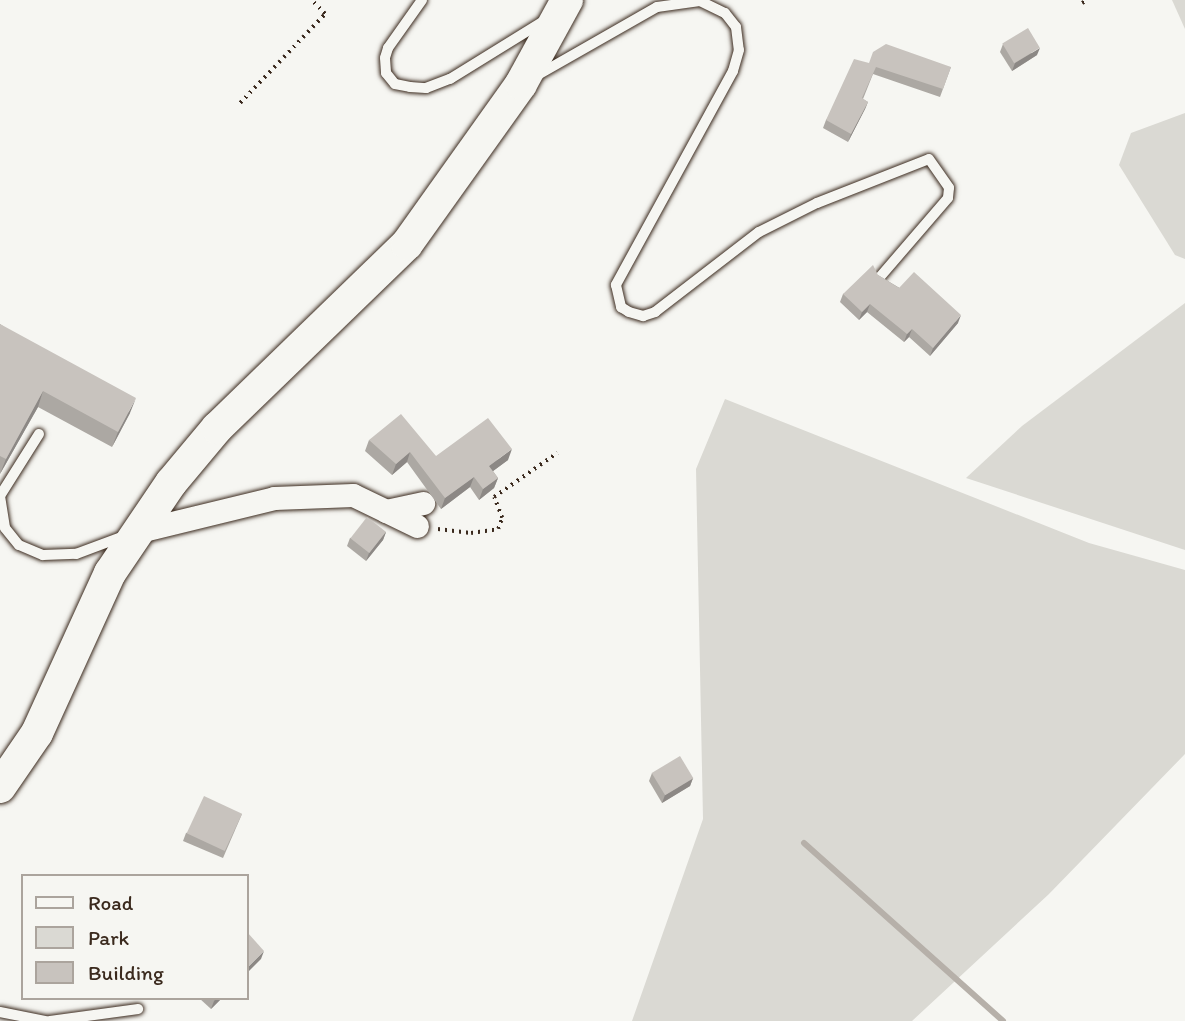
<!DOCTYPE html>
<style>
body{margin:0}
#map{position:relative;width:1185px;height:1021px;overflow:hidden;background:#f6f6f2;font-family:Itim,sans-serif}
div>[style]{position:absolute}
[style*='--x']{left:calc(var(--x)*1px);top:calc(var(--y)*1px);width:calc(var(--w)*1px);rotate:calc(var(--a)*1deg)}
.green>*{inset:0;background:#dad9d3}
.stream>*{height:6px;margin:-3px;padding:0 3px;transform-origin:3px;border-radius:3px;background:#b6b0a9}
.path>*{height:3.5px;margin-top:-1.75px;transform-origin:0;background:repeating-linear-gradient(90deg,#3b2a1e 0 2px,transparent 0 7px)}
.roads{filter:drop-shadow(0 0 2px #3b2a1e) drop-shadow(0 0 2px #3b2a1e)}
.service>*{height:10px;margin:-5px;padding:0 5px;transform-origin:5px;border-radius:5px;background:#f6f6f2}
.minor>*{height:23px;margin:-11.5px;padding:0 11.5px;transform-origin:11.5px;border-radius:11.5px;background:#f6f6f2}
.secondary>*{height:32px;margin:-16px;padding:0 16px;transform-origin:16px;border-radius:16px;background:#f6f6f2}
.wall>*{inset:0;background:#aca8a3}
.shaded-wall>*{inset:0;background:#8c8885}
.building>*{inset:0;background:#c8c3be;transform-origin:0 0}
span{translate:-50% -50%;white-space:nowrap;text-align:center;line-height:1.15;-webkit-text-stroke:5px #f6f6f2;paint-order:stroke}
.legend{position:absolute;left:21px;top:874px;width:228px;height:126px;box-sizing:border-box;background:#f6f6f2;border:2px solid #aba49d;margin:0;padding:9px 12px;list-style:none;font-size:21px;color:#3b2a1e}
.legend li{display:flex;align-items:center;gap:14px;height:35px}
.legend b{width:35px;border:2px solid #aba49d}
</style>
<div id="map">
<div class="green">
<i style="clip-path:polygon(1172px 0,1185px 0,1185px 29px)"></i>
<i style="clip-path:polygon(1185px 113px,1185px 259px,1175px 255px,1119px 165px,1131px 133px)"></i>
<i style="clip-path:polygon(1185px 303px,1185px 550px,966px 478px,1022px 426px)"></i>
<i style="clip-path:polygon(725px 399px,1089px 543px,1185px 570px,1185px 754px,1049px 894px,912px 1021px,632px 1021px,703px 819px,696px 469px)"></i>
</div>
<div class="stream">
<i style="--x:804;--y:843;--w:267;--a:41.8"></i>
</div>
<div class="path">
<i style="--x:1082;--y:3;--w:6;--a:-31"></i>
<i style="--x:240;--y:103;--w:123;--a:-46.3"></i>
<i style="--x:325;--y:14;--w:20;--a:-135"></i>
<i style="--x:438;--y:529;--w:33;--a:7"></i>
<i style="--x:471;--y:533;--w:27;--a:-8"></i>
<i style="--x:498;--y:529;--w:12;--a:-70"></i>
<i style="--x:502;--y:518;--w:22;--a:-111"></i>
<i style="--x:494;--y:497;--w:77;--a:-34.9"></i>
</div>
<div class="roads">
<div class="service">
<i style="--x:422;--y:0;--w:59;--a:125.3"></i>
<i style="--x:388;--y:48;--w:10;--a:107"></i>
<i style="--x:385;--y:58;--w:15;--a:86"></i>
<i style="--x:386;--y:73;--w:14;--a:51"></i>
<i style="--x:395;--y:84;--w:15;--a:11"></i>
<i style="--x:410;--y:87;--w:16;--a:4"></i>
<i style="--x:426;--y:88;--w:26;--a:-21"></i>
<i style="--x:450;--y:79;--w:114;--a:-31.7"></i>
<i style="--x:536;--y:76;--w:139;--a:-29.7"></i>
<i style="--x:657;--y:7;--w:43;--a:-7.9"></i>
<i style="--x:700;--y:1;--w:28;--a:26"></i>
<i style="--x:725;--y:13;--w:18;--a:52"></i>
<i style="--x:736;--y:27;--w:23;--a:83"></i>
<i style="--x:739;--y:50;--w:22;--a:106"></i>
<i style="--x:733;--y:71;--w:244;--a:118.7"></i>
<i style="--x:616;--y:285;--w:23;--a:77"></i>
<i style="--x:621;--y:307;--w:9;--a:32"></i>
<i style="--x:629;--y:312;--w:15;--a:16"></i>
<i style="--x:643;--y:316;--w:13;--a:-18"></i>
<i style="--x:655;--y:312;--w:131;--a:-37.6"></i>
<i style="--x:759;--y:232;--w:65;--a:-26.6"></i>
<i style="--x:817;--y:203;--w:120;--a:-21.4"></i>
<i style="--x:929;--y:159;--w:35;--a:55"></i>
<i style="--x:949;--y:188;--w:10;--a:96"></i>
<i style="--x:948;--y:198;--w:104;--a:130.7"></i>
<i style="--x:39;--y:434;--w:73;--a:122.2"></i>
<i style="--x:0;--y:496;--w:32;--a:81"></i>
<i style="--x:5;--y:528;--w:22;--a:51"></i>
<i style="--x:19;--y:545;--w:26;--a:23"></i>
<i style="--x:43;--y:555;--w:33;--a:-2"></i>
<i style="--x:76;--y:554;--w:51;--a:-20.6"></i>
<i style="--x:0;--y:1012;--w:47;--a:11.1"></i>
<i style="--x:50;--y:1021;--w:89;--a:-7.8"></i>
</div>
<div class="minor">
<i style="--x:386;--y:511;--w:38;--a:-12"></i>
<i style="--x:139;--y:531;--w:139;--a:-13.7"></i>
<i style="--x:274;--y:498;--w:79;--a:-2.2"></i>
<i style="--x:353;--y:495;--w:71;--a:25.8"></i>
</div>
<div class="secondary">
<i style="--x:0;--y:787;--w:65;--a:-55.6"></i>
<i style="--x:37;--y:733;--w:176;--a:-65.5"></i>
<i style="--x:110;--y:573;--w:109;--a:-55.9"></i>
<i style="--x:171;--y:483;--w:72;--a:-50.1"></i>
<i style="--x:217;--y:428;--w:264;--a:-44.1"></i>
<i style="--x:407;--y:244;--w:196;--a:-54.5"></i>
<i style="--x:521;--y:84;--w:96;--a:-61.3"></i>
</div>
</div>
<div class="wall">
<i style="clip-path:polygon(1003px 44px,1037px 55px,1012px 71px,1000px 52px)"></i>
<i style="clip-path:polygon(869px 63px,951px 67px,940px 97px,873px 74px,863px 99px,868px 102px,865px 109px,848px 142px,823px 128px,826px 120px)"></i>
<i style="clip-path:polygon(878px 275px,958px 323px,930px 356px,909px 337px,904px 342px,867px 312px,859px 320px,840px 302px,843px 294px)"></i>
<i style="clip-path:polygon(0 324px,130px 413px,112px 447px,38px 407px,0 474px)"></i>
<i style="clip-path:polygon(369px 440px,436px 456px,508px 460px,493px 471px,498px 478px,494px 488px,479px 500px,470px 487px,441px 509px,407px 462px,392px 475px,365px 451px)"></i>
<i style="clip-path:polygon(386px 532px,383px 540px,366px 561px,347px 546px,350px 538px)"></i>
<i style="clip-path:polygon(652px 773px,693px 778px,690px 786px,662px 803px,649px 781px)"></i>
<i style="clip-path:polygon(242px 814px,223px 858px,183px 841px,186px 833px)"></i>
<i style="clip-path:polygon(199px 998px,222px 998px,211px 1009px)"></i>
</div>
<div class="shaded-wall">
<i style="clip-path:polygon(1040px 48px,1037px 55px,1012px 71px,1015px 63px)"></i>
<i style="clip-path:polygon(868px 102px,865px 109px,848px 142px,851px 134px)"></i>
<i style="clip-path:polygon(870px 304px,867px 312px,859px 320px,862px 312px)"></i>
<i style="clip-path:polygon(961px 315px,958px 323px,930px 356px,933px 348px)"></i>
<i style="clip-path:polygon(912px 329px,909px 337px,904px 342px,907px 334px)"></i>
<i style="clip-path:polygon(43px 391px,38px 407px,0 474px,6px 459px)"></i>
<i style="clip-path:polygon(136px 398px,130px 413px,112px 447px,118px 432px)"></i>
<i style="clip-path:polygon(512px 449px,508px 460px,485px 477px,489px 466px)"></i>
<i style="clip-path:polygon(410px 452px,407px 462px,392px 475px,396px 464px)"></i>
<i style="clip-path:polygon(474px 477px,470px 487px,441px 509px,445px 498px)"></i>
<i style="clip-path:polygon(498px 478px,494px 488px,479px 500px,483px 489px)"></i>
<i style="clip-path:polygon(386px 532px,383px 540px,366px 561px,369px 553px)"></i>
<i style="clip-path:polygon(693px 778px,690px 786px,662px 803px,665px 795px)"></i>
<i style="clip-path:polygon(264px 951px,261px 959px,247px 973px,247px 968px)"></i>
<i style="clip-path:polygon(217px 998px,222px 998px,211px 1009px,214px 1001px)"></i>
</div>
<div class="building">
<i style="left:1028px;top:28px;width:23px;height:30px;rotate:59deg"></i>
<i style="clip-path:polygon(886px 44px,951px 67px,943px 89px,876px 67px,862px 98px,868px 102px,851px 134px,826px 120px,854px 59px,869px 63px,873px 52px)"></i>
<i style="clip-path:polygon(873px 265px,878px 275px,899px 288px,914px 272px,961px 315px,933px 348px,912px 329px,907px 334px,870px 304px,862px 312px,843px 294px)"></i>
<i style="clip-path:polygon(0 324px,136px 398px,118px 432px,43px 391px,6px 459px,0 456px)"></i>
<i style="clip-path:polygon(401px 414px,436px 456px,488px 418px,512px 449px,489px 466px,498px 478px,483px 489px,474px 477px,445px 498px,410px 452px,396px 464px,369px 440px)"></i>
<i style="left:367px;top:517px;width:24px;height:27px;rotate:38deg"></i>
<i style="left:680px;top:756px;width:26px;height:33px;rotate:59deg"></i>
<i style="left:204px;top:796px;width:42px;height:41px;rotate:25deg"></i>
<i style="clip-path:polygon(247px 932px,264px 951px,247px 968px)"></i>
</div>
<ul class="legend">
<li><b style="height:9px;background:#f6f6f2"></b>Road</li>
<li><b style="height:19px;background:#dad9d3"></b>Park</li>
<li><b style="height:19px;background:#c8c3be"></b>Building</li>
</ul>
</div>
